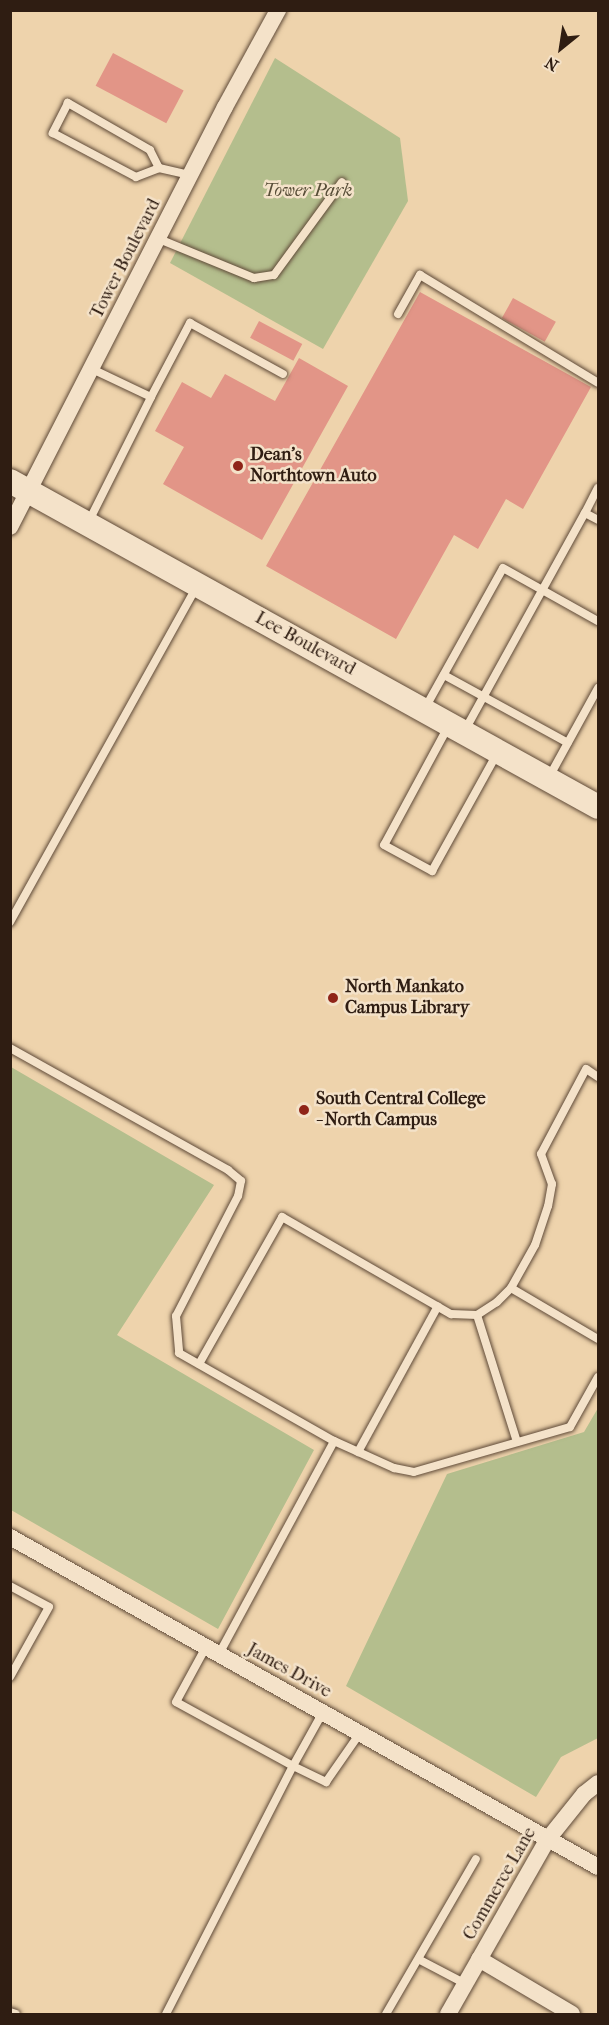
<!DOCTYPE html>
<style>
body{margin:0}
#map{position:relative;width:609px;height:2025px;overflow:hidden;background:#eed3ac;font-family:"IM FELL French Canon",serif}
div>[style]{position:absolute}
[style*='--x']{left:calc(var(--x)*1px);top:calc(var(--y)*1px);width:calc(var(--w)*1px);rotate:calc(var(--a)*1deg)}
.green>*{inset:0;background:#b4be8d}
.building>*{inset:0;background:#e29587;transform-origin:0 0}
.roads{filter:drop-shadow(0 0 2px #5f4a38) drop-shadow(0 0 2px #5f4a38)}
.lane>*{height:8px;margin:-4px;padding:0 4px;transform-origin:4px;border-radius:4px;background:#f4e2c9}
.street>*{height:16px;margin:-8px;padding:0 8px;transform-origin:8px;border-radius:8px;background:#f4e2c9}
.secondary>*{height:24px;margin:-12px;padding:0 12px;transform-origin:12px;border-radius:12px;background:#f4e2c9}
.dots>*{width:16px;height:16px;translate:-50% -50%;box-sizing:border-box;border:3px solid #f4e2c9;border-radius:50%}
span{translate:-50% -50%;white-space:nowrap;text-align:center;line-height:1.15;-webkit-text-stroke:5px #f4e2c9;paint-order:stroke}
.park-label{font-size:18px;color:#574d37;font-style:italic}
.street-label{font-size:18px;color:#2f1d12}
.poi-label{font-size:18px;color:#2f1d12;font-weight:700}
.left{translate:0 -50%;text-align:left}
.frame{position:absolute;inset:0;border:12px solid #2f1d12;pointer-events:none}
.north{position:absolute;left:531px;top:18px;width:60px;height:60px;-webkit-text-stroke:4px #f4e2c9;paint-order:stroke;rotate:210deg;font-size:16px;font-weight:700;line-height:24px;text-align:center;color:#2f1d12}
.north::after{content:'';display:block;margin:auto;width:21px;height:27px;background:#2f1d12;clip-path:polygon(50% 0,100% 100%,50% 72%,0 100%)}
</style>
<div id="map">
<div class="green">
<i style="clip-path:polygon(275px 58px,400px 138px,408px 201px,323px 349px,170px 263px)"></i>
<i style="clip-path:polygon(11px 1067px,214px 1185px,117px 1335px,314px 1450px,218px 1629px,11px 1510px)"></i>
<i style="clip-path:polygon(598px 1408px,598px 1738px,561px 1757px,536px 1797px,346px 1686px,447px 1474px,584px 1432px)"></i>
</div>
<div class="building">
<i style="left:113px;top:53px;width:80px;height:37px;rotate:28deg"></i>
<i style="clip-path:polygon(420px 292px,591px 387px,523px 509px,506px 499px,478px 549px,454px 535px,396px 639px,266px 566px)"></i>
<i style="left:513px;top:298px;width:49px;height:23px;rotate:29deg"></i>
<i style="left:259px;top:321px;width:49px;height:19px;rotate:28deg"></i>
<i style="clip-path:polygon(299px 358px,348px 386px,262px 540px,163px 484px,184px 447px,155px 431px,182px 382px,211px 398px,225px 374px,275px 401px)"></i>
</div>
<div class="roads">
<div class="lane">
<i style="--x:159;--y:168;--w:20;--a:-117"></i>
<i style="--x:150;--y:150;--w:95;--a:-150.2"></i>
<i style="--x:68;--y:103;--w:34;--a:117"></i>
<i style="--x:53;--y:133;--w:94;--a:27.9"></i>
<i style="--x:136;--y:177;--w:25;--a:-21"></i>
<i style="--x:159;--y:168;--w:32;--a:13"></i>
<i style="--x:159;--y:239;--w:103;--a:22.3"></i>
<i style="--x:254;--y:278;--w:20;--a:-9"></i>
<i style="--x:274;--y:275;--w:115;--a:-53.8"></i>
<i style="--x:398;--y:314;--w:45;--a:-60.6"></i>
<i style="--x:420;--y:275;--w:208;--a:31.2"></i>
<i style="--x:151;--y:397;--w:84;--a:-62.2"></i>
<i style="--x:190;--y:323;--w:106;--a:28.7"></i>
<i style="--x:585;--y:513;--w:28;--a:-63"></i>
<i style="--x:88;--y:523;--w:141;--a:-63.4"></i>
<i style="--x:151;--y:397;--w:65;--a:-154.6"></i>
<i style="--x:444;--y:675;--w:141;--a:28.7"></i>
<i style="--x:424;--y:710;--w:162;--a:-60.9"></i>
<i style="--x:503;--y:568;--w:109;--a:29.2"></i>
<i style="--x:449;--y:725;--w:136;--a:118.4"></i>
<i style="--x:384;--y:845;--w:55;--a:28.4"></i>
<i style="--x:432;--y:871;--w:136;--a:-61"></i>
<i style="--x:465;--y:730;--w:248;--a:-61.1"></i>
<i style="--x:585;--y:513;--w:15;--a:28"></i>
<i style="--x:548;--y:779;--w:104;--a:-61.2"></i>
<i style="--x:10;--y:922;--w:385;--a:-60.9"></i>
<i style="--x:10;--y:1048;--w:250;--a:29.2"></i>
<i style="--x:228;--y:1170;--w:17;--a:40"></i>
<i style="--x:241;--y:1181;--w:15;--a:101"></i>
<i style="--x:238;--y:1196;--w:135;--a:117.3"></i>
<i style="--x:176;--y:1316;--w:37;--a:85"></i>
<i style="--x:179;--y:1353;--w:178;--a:29.6"></i>
<i style="--x:334;--y:1441;--w:66;--a:24.2"></i>
<i style="--x:394;--y:1468;--w:20;--a:11"></i>
<i style="--x:414;--y:1472;--w:162;--a:-16.1"></i>
<i style="--x:570;--y:1427;--w:57;--a:-60.8"></i>
<i style="--x:598;--y:1077;--w:14;--a:-146"></i>
<i style="--x:586;--y:1069;--w:96;--a:117.9"></i>
<i style="--x:541;--y:1154;--w:32;--a:70"></i>
<i style="--x:552;--y:1184;--w:22;--a:100"></i>
<i style="--x:548;--y:1206;--w:41;--a:108.4"></i>
<i style="--x:535;--y:1245;--w:49;--a:119.2"></i>
<i style="--x:511;--y:1288;--w:101;--a:30.4"></i>
<i style="--x:511;--y:1288;--w:20;--a:135"></i>
<i style="--x:497;--y:1302;--w:24;--a:147"></i>
<i style="--x:477;--y:1315;--w:133;--a:72.5"></i>
<i style="--x:199;--y:1364;--w:169;--a:-60.5"></i>
<i style="--x:282;--y:1217;--w:195;--a:29.9"></i>
<i style="--x:451;--y:1314;--w:26;--a:2"></i>
<i style="--x:358;--y:1452;--w:166;--a:-61.3"></i>
<i style="--x:10;--y:1586;--w:44;--a:28.3"></i>
<i style="--x:49;--y:1607;--w:80;--a:119.1"></i>
<i style="--x:219;--y:1654;--w:242;--a:-61.6"></i>
<i style="--x:323;--y:1712;--w:62;--a:119.1"></i>
<i style="--x:293;--y:1766;--w:37;--a:26"></i>
<i style="--x:326;--y:1782;--w:60;--a:-55.2"></i>
<i style="--x:420;--y:1960;--w:52;--a:27.6"></i>
<i style="--x:10;--y:2012;--w:6;--a:18"></i>
<i style="--x:166;--y:2014;--w:279;--a:-62.9"></i>
<i style="--x:293;--y:1766;--w:133;--a:-151.3"></i>
<i style="--x:176;--y:1702;--w:63;--a:-61.4"></i>
<i style="--x:386;--y:2014;--w:179;--a:-59.9"></i>
</div>
<div class="street">
<i style="--x:10;--y:527;--w:472;--a:-62.9"></i>
<i style="--x:225;--y:107;--w:111;--a:-61.3"></i>
<i style="--x:10;--y:1537;--w:674;--a:29.3"></i>
<i style="--x:479;--y:1959;--w:108;--a:30.6"></i>
<i style="--x:448;--y:2014;--w:202;--a:-60.3"></i>
<i style="--x:548;--y:1839;--w:58;--a:-51.3"></i>
<i style="--x:584;--y:1794;--w:18;--a:-38"></i>
</div>
<div class="secondary">
<i style="--x:10;--y:481;--w:672;--a:29"></i>
</div>
</div>
<div class="dots">
<i style="left:238px;top:466px;background:#8f2418"></i>
<i style="left:333px;top:998px;background:#8f2418"></i>
<i style="left:304px;top:1110px;background:#8f2418"></i>
</div>
<div class="park-label">
<span style="left:308px;top:191px">Tower Park</span>
</div>
<div class="street-label">
<span style="left:126px;top:259px;rotate:-63deg">Tower Boulevard</span>
<span style="left:305px;top:644px;rotate:29deg">Lee Boulevard</span>
<span style="left:289px;top:1671px;rotate:29deg">James Drive</span>
<span style="left:500px;top:1884px;rotate:-60deg">Commerce Lane</span>
</div>
<div class="poi-label">
<span class="left" style="left:250px;top:466px">Dean's<br>Northtown Auto</span>
<span class="left" style="left:345px;top:998px">North Mankato<br>Campus Library</span>
<span class="left" style="left:316px;top:1110px">South Central College<br>- North Campus</span>
</div>
<div class="frame"></div>
<div class="north">N</div>
</div>
